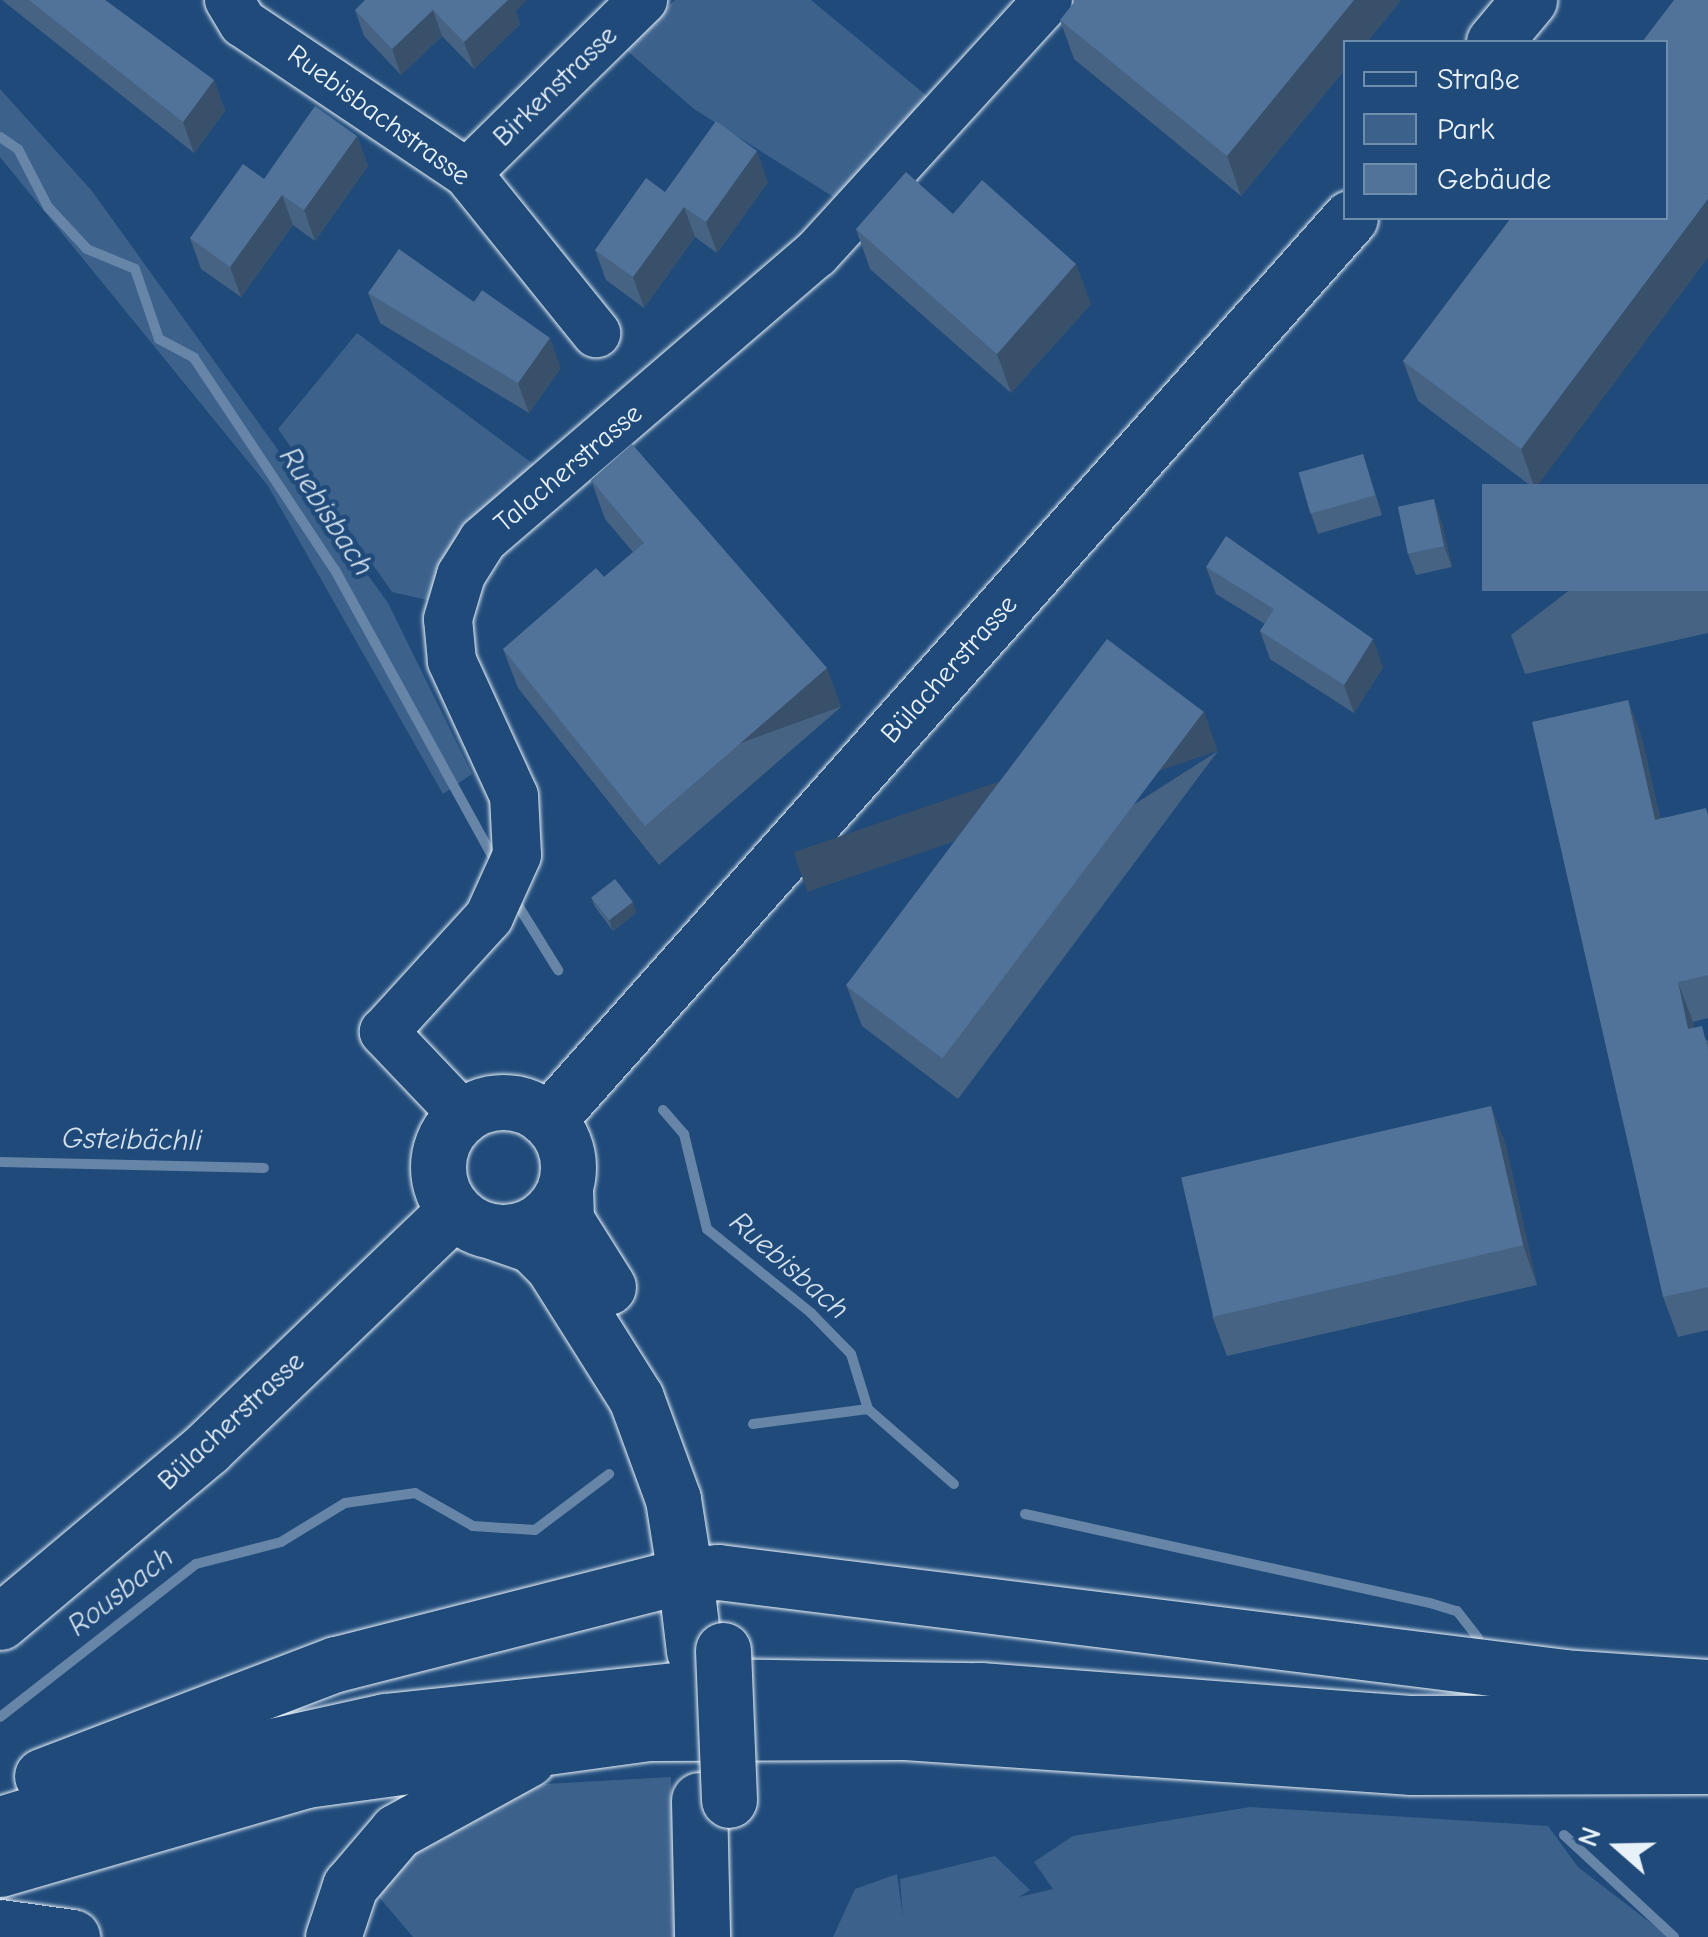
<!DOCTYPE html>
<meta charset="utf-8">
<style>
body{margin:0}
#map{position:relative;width:1708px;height:1937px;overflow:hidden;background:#1f4a7a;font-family:"Comic Neue",sans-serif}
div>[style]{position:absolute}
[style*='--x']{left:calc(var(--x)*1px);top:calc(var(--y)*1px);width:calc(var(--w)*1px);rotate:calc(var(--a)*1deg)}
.green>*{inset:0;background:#3c628c}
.stream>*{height:10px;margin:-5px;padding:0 5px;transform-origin:5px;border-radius:5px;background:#6685a7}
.roads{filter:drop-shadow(0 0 2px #e8f1f8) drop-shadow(0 0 2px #e8f1f8)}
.minor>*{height:48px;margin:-24px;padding:0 24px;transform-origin:24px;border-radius:24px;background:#1f4a7a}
.major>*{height:55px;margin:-27.5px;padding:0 27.5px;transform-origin:27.5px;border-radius:27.5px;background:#1f4a7a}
.major>.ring{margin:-27.5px;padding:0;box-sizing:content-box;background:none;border:55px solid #1f4a7a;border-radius:50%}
.highway>*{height:55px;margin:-27.5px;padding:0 27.5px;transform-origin:27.5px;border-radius:27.5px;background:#1f4a7a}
.bridges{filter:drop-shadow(0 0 2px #e8f1f8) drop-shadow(0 0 2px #e8f1f8)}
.highway-bridge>*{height:55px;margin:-27.5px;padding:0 27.5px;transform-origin:27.5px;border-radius:27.5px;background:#1f4a7a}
.wall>*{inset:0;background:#466384}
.shaded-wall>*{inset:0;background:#39506b;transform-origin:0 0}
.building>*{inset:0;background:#517399;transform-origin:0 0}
span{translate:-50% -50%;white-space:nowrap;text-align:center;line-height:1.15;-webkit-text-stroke:9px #1f4a7a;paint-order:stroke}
.street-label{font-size:28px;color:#e8f1f8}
.water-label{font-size:30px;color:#d4e1ec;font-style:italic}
.legend{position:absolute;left:1343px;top:40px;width:325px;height:180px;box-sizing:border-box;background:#1f4a7a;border:2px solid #6f8dac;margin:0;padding:12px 18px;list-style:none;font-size:30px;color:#e8f1f8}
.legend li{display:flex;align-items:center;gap:20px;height:50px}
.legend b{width:50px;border:2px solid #6f8dac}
.north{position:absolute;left:1568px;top:1797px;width:100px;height:100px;-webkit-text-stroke:8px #1f4a7a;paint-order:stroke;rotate:290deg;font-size:28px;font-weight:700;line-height:40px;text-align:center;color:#e8f1f8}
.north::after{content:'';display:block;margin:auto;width:35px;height:45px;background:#e8f1f8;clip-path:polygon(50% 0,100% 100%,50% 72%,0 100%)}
</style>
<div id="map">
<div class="green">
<i style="clip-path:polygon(675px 0,811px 0,933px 101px,843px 203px,694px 109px,624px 48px)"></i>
<i style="clip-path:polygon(0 89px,92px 191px,388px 603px,472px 774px,443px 794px,268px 486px,0 157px)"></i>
<i style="clip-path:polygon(357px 333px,540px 469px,436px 602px,392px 592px,278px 429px)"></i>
<i style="clip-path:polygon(671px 1777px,674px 1937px,413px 1937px,368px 1884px,387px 1858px,528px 1785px)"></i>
<i style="clip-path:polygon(1250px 1807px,1548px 1826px,1578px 1867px,1669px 1937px,833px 1937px,855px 1889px,897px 1874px,903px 1918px,900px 1879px,995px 1856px,1030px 1890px,1019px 1897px,1053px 1889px,1034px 1862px,1073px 1836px)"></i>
</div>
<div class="stream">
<i style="--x:0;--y:137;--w:22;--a:34"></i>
<i style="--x:18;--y:149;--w:65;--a:62.7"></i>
<i style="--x:48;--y:207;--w:57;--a:47.1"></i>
<i style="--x:87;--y:249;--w:52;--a:22.6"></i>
<i style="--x:135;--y:269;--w:74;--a:71.1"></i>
<i style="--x:159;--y:339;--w:40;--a:28"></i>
<i style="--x:194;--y:358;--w:255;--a:56.4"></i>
<i style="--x:335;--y:570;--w:338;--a:61.2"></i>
<i style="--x:514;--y:899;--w:84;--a:58.2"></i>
<i style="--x:663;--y:1110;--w:32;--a:49"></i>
<i style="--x:684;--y:1134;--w:98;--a:76.4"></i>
<i style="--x:707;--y:1229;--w:134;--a:38.9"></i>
<i style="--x:811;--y:1313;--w:57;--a:45.7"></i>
<i style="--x:851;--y:1354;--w:58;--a:72.8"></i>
<i style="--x:868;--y:1409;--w:114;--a:41.1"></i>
<i style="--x:0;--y:1162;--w:264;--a:1.3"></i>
<i style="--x:753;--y:1424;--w:116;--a:-7.4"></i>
<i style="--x:1025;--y:1514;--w:415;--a:12.4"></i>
<i style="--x:1430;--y:1603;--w:28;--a:17"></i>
<i style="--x:1457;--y:1611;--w:34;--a:52"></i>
<i style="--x:0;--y:1717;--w:249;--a:-38"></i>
<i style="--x:196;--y:1564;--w:88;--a:-14.5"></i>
<i style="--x:281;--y:1542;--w:75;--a:-31.4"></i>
<i style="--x:345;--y:1503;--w:71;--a:-8.1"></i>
<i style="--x:415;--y:1493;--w:67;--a:29.6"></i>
<i style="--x:473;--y:1526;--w:62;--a:3.7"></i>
<i style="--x:535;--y:1530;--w:93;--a:-37.1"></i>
<i style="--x:1564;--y:1835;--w:150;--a:42.8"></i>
</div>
<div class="roads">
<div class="minor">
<i style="--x:229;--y:0;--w:27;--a:59"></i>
<i style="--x:243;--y:23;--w:270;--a:33.8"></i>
<i style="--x:467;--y:173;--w:206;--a:51.1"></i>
<i style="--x:467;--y:173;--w:247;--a:-44.5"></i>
<i style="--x:463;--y:1115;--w:115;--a:-133.6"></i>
<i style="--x:384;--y:1032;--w:156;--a:-47.6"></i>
<i style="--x:489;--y:917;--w:68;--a:-65.7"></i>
<i style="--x:517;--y:855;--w:59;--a:-92.9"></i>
<i style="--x:514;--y:796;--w:149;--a:-114.7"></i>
<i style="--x:452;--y:661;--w:42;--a:-95.4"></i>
<i style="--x:448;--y:619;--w:46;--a:-73.5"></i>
<i style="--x:461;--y:575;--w:41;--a:-57.8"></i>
<i style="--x:483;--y:540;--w:439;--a:-40.7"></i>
<i style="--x:816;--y:254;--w:344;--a:-47.6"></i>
</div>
<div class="major">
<i style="--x:1494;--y:42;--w:55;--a:-50.2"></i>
<i class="ring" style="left:438px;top:1102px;width:75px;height:75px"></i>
<i style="--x:548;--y:1120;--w:1207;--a:-48.36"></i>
<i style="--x:0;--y:1622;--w:270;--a:-40"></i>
<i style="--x:207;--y:1448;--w:342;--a:-43.8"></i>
</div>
<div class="highway">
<i style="--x:565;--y:1189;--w:31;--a:88"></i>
<i style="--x:566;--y:1220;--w:79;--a:57.9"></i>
<i style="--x:694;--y:1651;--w:77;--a:-96.8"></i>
<i style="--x:685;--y:1575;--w:33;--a:-5"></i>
<i style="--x:718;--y:1572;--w:852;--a:7.07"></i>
<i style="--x:1564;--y:1677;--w:144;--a:4"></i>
<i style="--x:42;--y:1776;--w:315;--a:-20.9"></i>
<i style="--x:336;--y:1664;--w:360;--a:-14.3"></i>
<i style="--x:685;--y:1575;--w:77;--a:-99"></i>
<i style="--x:673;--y:1499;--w:108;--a:-110.1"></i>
<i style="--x:636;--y:1398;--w:156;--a:-122.2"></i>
<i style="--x:553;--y:1266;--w:30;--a:-135"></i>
<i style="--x:532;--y:1245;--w:36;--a:-161"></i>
<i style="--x:699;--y:1800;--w:137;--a:88.7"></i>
<i style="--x:0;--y:1824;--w:228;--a:-16.8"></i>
<i style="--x:218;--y:1758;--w:171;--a:-12.5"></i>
<i style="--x:385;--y:1721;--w:328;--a:-6.1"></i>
<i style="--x:711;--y:1686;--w:269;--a:0.9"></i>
<i style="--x:980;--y:1690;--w:427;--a:4.4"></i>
<i style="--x:1406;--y:1723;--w:302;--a:-0.2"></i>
<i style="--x:0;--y:1869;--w:319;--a:-16.2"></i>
<i style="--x:306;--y:1780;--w:348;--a:-7.8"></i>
<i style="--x:651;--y:1733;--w:254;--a:-0.2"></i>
<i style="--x:905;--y:1732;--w:508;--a:3.95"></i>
<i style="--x:1412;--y:1767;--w:296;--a:-0.2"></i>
<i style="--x:0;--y:1927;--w:73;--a:7.9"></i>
<i style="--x:333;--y:1937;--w:54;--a:-71.6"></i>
<i style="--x:350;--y:1886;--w:72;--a:-49.5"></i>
<i style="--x:397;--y:1831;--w:149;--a:-28.8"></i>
</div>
</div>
<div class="bridges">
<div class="highway-bridge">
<i style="--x:723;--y:1650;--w:150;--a:87.7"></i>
</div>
</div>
<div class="wall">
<i style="clip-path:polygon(2px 0,105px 0,214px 80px,225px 111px,194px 153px)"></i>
<i style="clip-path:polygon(1401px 0,1367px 42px,1346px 42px,1346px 68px,1241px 196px,1074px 59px,1060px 20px)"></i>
<i style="clip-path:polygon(355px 10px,516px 11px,520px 24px,474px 69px,442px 36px,401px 75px,364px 36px)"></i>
<i style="clip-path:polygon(357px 136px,368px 166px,315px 241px,293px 225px,241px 297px,201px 269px,190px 238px,264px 179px)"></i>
<i style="clip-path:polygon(768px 182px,717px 253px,695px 237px,644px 308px,606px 280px,595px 250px,665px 192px)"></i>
<i style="clip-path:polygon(953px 214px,1091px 304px,1011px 393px,870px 269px,856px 229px)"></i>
<i style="clip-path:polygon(1511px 218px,1535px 489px,1418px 401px,1403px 361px)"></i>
<i style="clip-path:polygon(368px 293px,474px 302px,561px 368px,529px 413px,380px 323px)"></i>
<i style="clip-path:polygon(1363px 454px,1382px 515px,1318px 534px,1311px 514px)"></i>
<i style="clip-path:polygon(591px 480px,841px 707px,659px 865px,518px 688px,503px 649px,604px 577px,633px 552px,605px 519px)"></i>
<i style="clip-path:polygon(1708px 484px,1708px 633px,1525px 674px,1511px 635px)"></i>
<i style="clip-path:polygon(1441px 520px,1452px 567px,1416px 575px,1408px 554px)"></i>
<i style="clip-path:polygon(1206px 567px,1383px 667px,1354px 713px,1270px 659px,1260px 631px,1265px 624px,1216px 594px)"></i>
<i style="clip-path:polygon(1628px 700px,1642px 739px,1660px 818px,1708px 813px,1708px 1018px,1693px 1022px,1694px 1028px,1708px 1041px,1708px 1330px,1678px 1337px,1663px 1297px)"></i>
<i style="clip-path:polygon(1218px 751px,958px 1099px,862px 1026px,847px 987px)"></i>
<i style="clip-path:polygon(591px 897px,633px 902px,636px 913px,613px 931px,595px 907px)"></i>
<i style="clip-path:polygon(1491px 1106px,1506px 1146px,1537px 1285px,1227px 1356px,1212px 1316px)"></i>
</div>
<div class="shaded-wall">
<i style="clip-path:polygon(507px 0,527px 0,516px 11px,520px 24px,474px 69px,464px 42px)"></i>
<i style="clip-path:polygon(1354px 0,1401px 0,1367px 42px,1346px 42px,1346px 68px,1241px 196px,1227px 156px)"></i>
<i style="clip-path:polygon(433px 10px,442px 36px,401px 75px,392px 49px)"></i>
<i style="clip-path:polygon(214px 80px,225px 111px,194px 153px,183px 122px)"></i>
<i style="clip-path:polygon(357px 136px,368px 166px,315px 241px,304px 210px)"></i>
<i style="clip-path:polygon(757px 151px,768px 182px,717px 253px,706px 222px)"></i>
<i style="clip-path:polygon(282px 195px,293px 225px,241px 297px,230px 267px)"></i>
<i style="clip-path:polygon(1708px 199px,1708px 258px,1535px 489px,1521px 449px)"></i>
<i style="clip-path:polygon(684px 207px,695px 237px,644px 308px,633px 277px)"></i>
<i style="clip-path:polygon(1076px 264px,1091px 304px,1011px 393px,997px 354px)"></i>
<i style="clip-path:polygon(550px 338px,561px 368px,529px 413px,518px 383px)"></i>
<i style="clip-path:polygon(1434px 499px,1441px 520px,1452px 567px,1444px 546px)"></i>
<i style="clip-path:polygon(1373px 639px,1383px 667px,1354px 713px,1344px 685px)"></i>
<i style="left:827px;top:668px;width:41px;height:241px;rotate:70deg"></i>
<i style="clip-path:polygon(1628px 700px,1642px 739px,1669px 859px,1655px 820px)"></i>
<i style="left:1204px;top:711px;width:42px;height:434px;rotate:71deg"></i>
<i style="clip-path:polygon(633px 902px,636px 913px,613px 931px,609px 920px)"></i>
<i style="clip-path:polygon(1678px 982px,1693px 1022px,1703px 1069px,1688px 1029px)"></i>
<i style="clip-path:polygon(1491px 1106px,1506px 1146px,1537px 1285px,1523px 1245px)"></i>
</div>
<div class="building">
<i style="clip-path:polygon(29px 0,105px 0,214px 80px,183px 122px)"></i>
<i style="clip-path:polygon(365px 0,508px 0,464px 42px,433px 10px,392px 49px,355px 10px)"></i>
<i style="clip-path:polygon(1076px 0,1354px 0,1227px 156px,1060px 20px)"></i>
<i style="clip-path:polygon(1674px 0,1708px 0,1708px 199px,1521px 449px,1403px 361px,1511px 218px,1666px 218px,1666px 42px,1642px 42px)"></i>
<i style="clip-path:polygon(315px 106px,357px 136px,304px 210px,282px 195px,230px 267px,190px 238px,243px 164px,264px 179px)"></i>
<i style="clip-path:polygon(716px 121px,757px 151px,706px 222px,684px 207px,633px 277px,595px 250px,646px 178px,665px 192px)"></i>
<i style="clip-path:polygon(906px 172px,953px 214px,982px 180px,1076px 264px,997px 354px,856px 229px)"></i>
<i style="clip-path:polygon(399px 249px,474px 302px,482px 290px,550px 338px,518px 383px,368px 293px)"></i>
<i style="clip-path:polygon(632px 444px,827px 668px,645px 826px,503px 649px,596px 568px,604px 577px,644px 543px,591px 480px)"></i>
<i style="left:1363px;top:454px;width:43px;height:67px;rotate:74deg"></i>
<i style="left:1708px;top:484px;width:107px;height:226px;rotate:90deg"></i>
<i style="left:1434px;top:499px;width:48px;height:37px;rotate:78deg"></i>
<i style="clip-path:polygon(1226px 536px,1373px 639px,1344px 685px,1260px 631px,1274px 609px,1206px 567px)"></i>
<i style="left:1107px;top:639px;width:121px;height:434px;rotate:37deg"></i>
<i style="clip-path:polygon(1628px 700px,1655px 820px,1706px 808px,1708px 816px,1708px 975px,1678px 982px,1688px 1029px,1702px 1026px,1708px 1050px,1708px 1287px,1663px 1297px,1532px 722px)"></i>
<i style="left:615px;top:879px;width:29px;height:30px;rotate:52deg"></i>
<i style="left:1491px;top:1106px;width:143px;height:318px;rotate:77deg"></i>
</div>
<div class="street-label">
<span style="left:555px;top:86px;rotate:-44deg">Birkenstrasse</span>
<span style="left:379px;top:115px;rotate:36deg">Ruebisbachstrasse</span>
<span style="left:568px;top:468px;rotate:-40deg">Talacherstrasse</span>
<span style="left:949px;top:669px;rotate:-48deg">Bülacherstrasse</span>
<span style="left:231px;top:1421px;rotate:-43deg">Bülacherstrasse</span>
</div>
<div class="water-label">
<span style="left:326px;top:512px;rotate:57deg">Ruebisbach</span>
<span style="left:132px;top:1140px;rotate:1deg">Gsteibächli</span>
<span style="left:789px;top:1266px;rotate:41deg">Ruebisbach</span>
<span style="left:121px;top:1592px;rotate:-38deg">Rousbach</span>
</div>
<ul class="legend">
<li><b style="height:12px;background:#1f4a7a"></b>Straße</li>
<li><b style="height:28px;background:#3c628c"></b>Park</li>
<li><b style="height:28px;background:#517399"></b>Gebäude</li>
</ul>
<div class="north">N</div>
</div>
